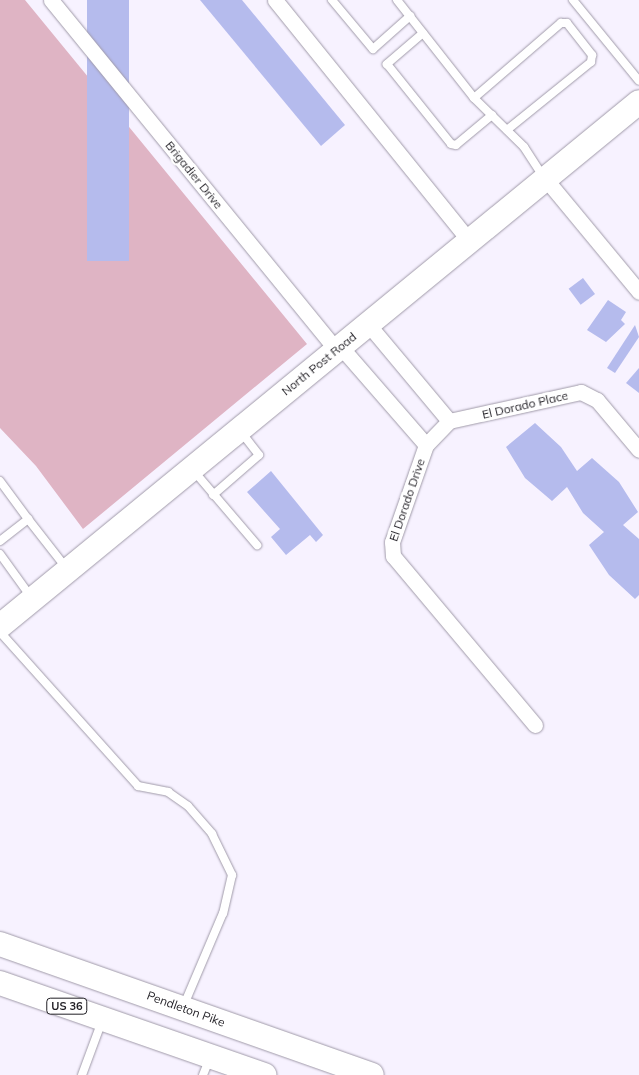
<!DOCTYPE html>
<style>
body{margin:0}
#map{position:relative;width:639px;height:1075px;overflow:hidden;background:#f7f2ff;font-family:Mulish,sans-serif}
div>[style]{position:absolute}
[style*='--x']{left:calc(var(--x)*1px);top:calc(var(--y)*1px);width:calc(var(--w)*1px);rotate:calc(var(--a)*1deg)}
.green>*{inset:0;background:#dfb4c4}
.building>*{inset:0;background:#b5bbed;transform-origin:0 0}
.roads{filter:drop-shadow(0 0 1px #a09aa9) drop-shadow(0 0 1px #a09aa9)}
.lane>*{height:8px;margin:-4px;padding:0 4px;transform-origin:4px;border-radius:4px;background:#fff}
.street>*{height:15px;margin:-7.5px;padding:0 7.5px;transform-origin:7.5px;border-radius:7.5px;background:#fff}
.primary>*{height:24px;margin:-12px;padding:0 12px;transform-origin:12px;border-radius:12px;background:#fff}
span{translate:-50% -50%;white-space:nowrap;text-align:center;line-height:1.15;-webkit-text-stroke:5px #fff;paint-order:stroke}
.shield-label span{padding:1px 4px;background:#fff;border:1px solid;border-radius:4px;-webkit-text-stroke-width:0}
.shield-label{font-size:11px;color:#201e24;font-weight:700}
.street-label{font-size:12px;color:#201e24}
</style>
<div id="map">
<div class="green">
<i style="clip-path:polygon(0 0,25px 0,307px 344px,83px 529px,36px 466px,0 428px)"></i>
</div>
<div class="building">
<i style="left:87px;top:0;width:42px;height:261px"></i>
<i style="clip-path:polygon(200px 0,242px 0,345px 125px,321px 146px)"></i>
<i style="left:583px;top:278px;width:20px;height:18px;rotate:53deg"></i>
<i style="clip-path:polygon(608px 300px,626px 312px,621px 320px,625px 324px,606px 342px,587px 330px)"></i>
<i style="clip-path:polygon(635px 325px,639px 337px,615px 373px,607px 368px)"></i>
<i style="clip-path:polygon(639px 368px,639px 393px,626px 383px)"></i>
<i style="clip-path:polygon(535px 423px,561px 447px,577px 471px,592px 458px,619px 482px,638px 512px,623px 525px,639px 539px,639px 595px,635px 599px,609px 575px,589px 545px,604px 532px,583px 513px,567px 487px,552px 501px,525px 478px,506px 447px)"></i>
<i style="clip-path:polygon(271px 471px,323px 535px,316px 542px,310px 535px,286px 555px,271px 537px,280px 529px,247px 492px)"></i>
</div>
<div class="roads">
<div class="lane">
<i style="--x:332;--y:0;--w:64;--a:50.1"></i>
<i style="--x:373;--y:49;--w:50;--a:-41.7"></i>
<i style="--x:397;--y:0;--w:125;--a:51.8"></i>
<i style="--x:474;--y:98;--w:70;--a:44.4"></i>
<i style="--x:524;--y:147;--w:35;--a:57"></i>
<i style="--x:573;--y:0;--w:104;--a:50.8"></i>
<i style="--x:423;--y:33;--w:48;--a:139.3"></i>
<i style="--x:387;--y:64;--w:102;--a:51.3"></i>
<i style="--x:451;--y:144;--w:5;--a:11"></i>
<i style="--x:456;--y:145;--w:47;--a:-39.8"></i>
<i style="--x:474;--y:98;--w:115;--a:-40.8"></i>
<i style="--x:561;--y:23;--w:6;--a:0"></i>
<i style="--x:567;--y:23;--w:41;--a:52"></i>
<i style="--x:592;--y:55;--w:7;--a:98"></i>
<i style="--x:591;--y:62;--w:108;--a:141"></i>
<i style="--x:193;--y:470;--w:99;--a:49.5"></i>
<i style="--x:0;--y:481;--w:47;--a:53.6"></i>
<i style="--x:213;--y:495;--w:61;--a:-41"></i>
<i style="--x:259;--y:455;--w:31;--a:-128"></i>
<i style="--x:0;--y:541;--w:36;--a:-38"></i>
<i style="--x:28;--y:519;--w:63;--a:52"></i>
<i style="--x:0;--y:554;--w:53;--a:54.2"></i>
<i style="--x:0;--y:632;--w:207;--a:48.1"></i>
<i style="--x:138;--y:786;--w:31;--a:11"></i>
<i style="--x:168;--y:792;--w:24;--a:35"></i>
<i style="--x:188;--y:806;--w:37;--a:49"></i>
<i style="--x:212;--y:834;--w:46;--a:64"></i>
<i style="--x:232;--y:875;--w:39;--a:103"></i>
<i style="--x:223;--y:913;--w:100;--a:113"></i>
<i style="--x:82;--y:1075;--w:58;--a:-69.7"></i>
<i style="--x:203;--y:1075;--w:18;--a:-68"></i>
</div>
<div class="street">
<i style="--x:51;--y:0;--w:451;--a:50.8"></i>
<i style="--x:275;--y:0;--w:309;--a:51.1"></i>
<i style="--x:544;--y:177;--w:149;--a:50.4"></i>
<i style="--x:368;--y:324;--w:126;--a:50.1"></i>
<i style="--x:340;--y:346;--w:131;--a:49"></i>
<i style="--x:535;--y:725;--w:221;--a:-130"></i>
<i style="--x:393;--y:556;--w:14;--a:-94"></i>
<i style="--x:392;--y:542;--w:103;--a:-70.7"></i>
<i style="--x:426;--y:445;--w:33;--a:-46"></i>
<i style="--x:449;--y:421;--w:135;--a:-12.4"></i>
<i style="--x:581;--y:392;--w:18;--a:27"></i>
<i style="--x:597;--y:400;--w:65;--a:50"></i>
</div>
<div class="primary">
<i style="--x:0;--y:626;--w:826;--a:-39.35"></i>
<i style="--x:0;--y:944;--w:394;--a:19.4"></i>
<i style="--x:0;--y:983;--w:280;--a:19.2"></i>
</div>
</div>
<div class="shield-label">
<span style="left:67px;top:1006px">US 36</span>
</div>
<div class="street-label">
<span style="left:194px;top:175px;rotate:51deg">Brigadier Drive</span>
<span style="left:319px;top:364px;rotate:-39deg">North Post Road</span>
<span style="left:525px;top:405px;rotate:-13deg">El Dorado Place</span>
<span style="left:407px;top:500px;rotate:-71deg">El Dorado Drive</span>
<span style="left:186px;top:1009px;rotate:20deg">Pendleton Pike</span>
</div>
</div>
